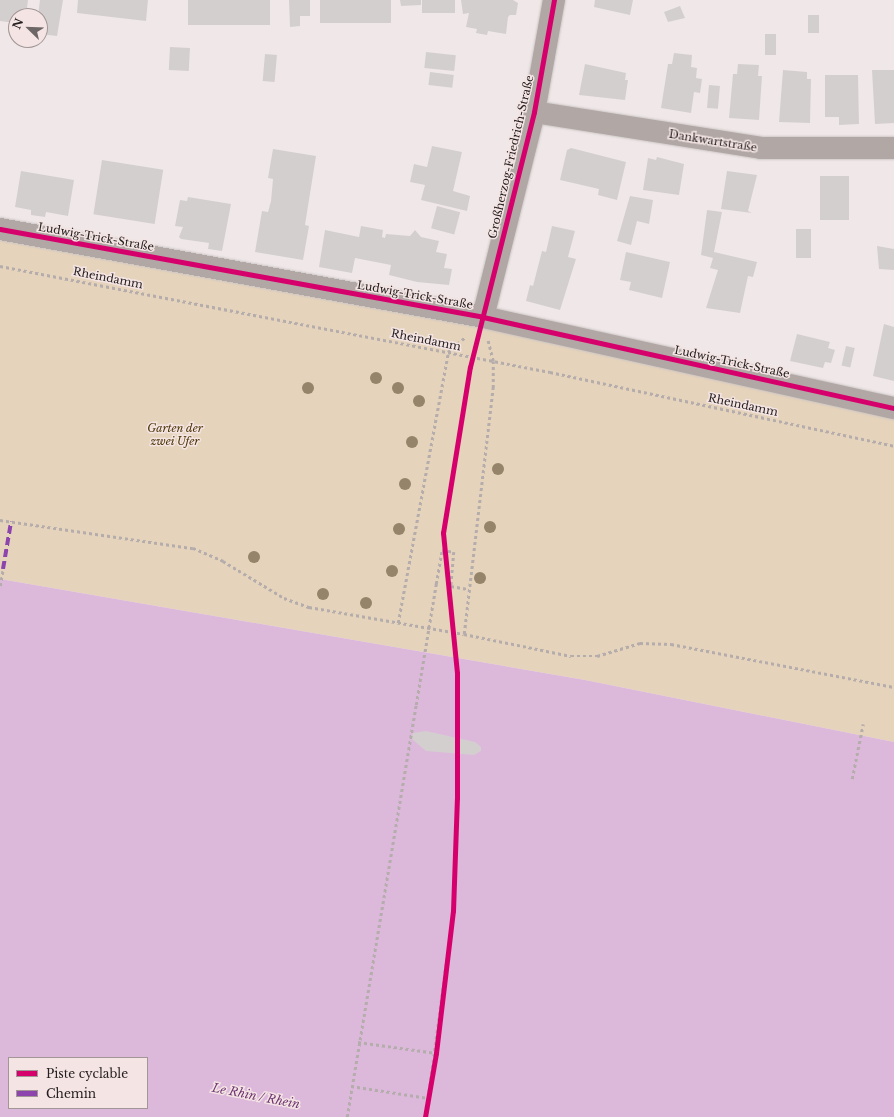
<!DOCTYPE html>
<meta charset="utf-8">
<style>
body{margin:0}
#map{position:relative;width:894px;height:1117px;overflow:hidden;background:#f0e8e8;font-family:"Libre Baskerville",serif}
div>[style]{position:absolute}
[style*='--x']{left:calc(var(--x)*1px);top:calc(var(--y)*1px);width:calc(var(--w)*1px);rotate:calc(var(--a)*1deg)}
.green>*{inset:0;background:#e6d3bb}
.water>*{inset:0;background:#dcb8db}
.building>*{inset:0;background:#d4cfcf;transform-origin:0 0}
.path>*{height:2.5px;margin-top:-1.25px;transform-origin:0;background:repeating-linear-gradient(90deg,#b4adac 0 3px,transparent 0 6px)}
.roads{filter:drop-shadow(0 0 1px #cbc5c5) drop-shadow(0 0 1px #cbc5c5)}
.minor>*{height:22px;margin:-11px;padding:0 11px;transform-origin:11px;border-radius:11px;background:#b1a7a4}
.path-bridge>*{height:2.5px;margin-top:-1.25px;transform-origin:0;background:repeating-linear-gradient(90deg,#b4adac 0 3px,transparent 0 6px)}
.quiet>*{height:4px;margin-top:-2px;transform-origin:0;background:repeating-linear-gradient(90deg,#8e44ad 0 8px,transparent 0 12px)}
.cycleway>*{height:5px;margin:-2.5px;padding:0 2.5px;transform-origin:2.5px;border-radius:2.5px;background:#d6006c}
.trees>*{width:12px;height:12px;margin:-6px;border-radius:50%;background:#96846a}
span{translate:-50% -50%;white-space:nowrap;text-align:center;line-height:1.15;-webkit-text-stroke:3px #f4e5e4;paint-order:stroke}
.street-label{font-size:11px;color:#262020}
.park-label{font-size:11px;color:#4c3302;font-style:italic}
.water-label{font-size:12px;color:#703673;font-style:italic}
.legend{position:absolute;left:8px;top:1057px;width:140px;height:52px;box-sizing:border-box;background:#f4e5e4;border:1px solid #a29696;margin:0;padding:5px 7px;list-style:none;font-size:12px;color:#262020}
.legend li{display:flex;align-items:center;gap:8px;height:20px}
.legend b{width:20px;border:1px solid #a29696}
.north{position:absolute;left:8px;top:8px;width:40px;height:40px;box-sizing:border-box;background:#f4e5e4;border:1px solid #a29696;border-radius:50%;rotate:293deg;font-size:11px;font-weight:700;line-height:16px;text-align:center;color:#262020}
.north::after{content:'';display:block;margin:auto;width:14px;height:18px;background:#6d6666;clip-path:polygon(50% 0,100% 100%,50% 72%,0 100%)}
</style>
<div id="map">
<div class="green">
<i style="clip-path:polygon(0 228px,894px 406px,894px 742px,585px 680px,0 579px)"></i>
</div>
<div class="water">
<i style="clip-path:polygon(evenodd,0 579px,585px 680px,894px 742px,894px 1117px,0 1117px,0 579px,9px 1058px,147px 1058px,147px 1108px,9px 1108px,9px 1058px)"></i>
</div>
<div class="building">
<i style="clip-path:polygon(0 0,28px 0,26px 16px,16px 15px,15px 23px,0 21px)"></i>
<i style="clip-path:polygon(40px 0,63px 0,57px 36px,40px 34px,40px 16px,38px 16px)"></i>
<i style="clip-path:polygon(78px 0,148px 0,146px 21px,77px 13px)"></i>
<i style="left:188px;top:0;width:82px;height:25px"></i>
<i style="clip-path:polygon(289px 0,310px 0,310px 16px,300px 16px,300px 26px,290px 27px)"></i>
<i style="left:320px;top:0;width:71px;height:23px"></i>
<i style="clip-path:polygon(400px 0,421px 0,421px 5px,401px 6px)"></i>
<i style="left:422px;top:0;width:33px;height:13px"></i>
<i style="clip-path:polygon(461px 0,513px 0,518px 3px,516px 15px,510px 15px,508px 17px,506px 34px,488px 31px,487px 35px,476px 33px,477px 29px,466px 27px,469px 13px,463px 14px)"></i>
<i style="clip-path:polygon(595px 0,633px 0,630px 15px,594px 7px)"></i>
<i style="clip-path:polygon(680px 6px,685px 18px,668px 22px,664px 12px)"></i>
<i style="left:808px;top:15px;width:11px;height:18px"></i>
<i style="left:765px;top:34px;width:11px;height:21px"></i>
<i style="left:170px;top:47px;width:20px;height:23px;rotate:3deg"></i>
<i style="left:426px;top:52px;width:30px;height:16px;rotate:6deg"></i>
<i style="clip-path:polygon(674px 53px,692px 55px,691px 67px,697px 68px,696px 78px,702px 79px,700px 93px,694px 92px,691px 113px,661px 108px,668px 64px,672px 64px)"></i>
<i style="left:265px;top:54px;width:12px;height:27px;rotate:5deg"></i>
<i style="clip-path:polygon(585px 64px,626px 73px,625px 80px,628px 80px,625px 100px,579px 95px)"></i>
<i style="clip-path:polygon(738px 64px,759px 65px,758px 76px,762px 76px,759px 120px,729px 118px,733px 74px,737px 74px)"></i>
<i style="clip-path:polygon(783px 70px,807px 72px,807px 79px,811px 79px,810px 123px,779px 122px)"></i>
<i style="clip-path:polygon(872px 70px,894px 70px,894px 123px,875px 124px)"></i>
<i style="left:430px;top:72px;width:24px;height:13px;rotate:7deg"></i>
<i style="clip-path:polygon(825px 75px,858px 75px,859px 124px,839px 125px,839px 117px,825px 117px)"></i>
<i style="left:709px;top:85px;width:11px;height:23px;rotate:5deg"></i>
<i style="clip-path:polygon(432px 146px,462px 152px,453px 191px,470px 196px,467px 211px,421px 200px,425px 185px,410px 182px,414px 164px,427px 167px)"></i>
<i style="clip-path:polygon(571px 148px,626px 162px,617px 200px,598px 195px,599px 189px,560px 180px,567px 150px)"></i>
<i style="clip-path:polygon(273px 149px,316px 156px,305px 225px,309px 226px,303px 260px,255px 252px,262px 211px,268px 212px,271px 201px,273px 179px,268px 178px)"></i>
<i style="clip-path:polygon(657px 157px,684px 164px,679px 195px,643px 190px,648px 158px,656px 160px)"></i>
<i style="left:102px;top:160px;width:62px;height:55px;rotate:9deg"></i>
<i style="clip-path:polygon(21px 171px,74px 180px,68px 216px,46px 212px,45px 217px,31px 215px,31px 210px,15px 207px)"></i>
<i style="clip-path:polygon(727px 171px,757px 175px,748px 211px,752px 213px,721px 209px)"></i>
<i style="left:820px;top:176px;width:29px;height:44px"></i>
<i style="clip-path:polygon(630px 196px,653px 200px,649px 224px,637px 221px,631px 245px,617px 241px)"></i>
<i style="clip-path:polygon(188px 197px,231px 204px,222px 251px,208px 249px,209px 243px,181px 239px,179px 237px,183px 227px,175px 226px,180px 200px,187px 201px)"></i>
<i style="left:437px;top:206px;width:24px;height:23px;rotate:15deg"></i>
<i style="clip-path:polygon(707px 210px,722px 212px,714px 252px,757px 262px,753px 277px,748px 276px,740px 313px,706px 308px,718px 270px,710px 268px,713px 258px,701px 255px)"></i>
<i style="clip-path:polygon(361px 226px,383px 230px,382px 237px,385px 238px,386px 234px,410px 236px,415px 230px,421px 237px,439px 241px,436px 252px,447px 254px,444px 268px,452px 269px,449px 285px,417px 282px,389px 275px,391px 265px,355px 258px,352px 273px,319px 267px,325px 230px,359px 237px)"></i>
<i style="clip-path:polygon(552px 226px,575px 231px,568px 257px,576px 259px,560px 310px,526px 301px,530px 285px,533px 286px,542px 251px,546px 252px)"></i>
<i style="left:796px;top:229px;width:15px;height:29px"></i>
<i style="clip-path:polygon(877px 246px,894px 249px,894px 270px,879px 269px)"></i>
<i style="clip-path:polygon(626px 252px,670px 262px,662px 298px,629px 290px,631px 282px,620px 280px)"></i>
<i style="clip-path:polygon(884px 324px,894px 327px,894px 381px,873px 376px)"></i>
<i style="clip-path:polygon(797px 334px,830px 342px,828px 348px,835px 350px,831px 363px,825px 362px,823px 368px,790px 361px)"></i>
<i style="left:846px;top:346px;width:9px;height:20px;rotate:13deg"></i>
<i style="clip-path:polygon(426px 731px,475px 742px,481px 747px,481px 751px,474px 755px,426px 751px,412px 739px,413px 733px)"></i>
</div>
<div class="path">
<i style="--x:0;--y:266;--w:560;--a:10.91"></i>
<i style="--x:550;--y:372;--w:352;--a:12.1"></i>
<i style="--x:470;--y:367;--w:29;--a:-76"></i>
<i style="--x:0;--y:520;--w:195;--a:8.3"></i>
<i style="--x:193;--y:548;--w:33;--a:23"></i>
<i style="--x:223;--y:561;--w:71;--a:31.2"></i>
<i style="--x:284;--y:598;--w:27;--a:20"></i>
<i style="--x:309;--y:607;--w:157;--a:9.9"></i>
<i style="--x:464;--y:634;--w:109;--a:11.6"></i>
<i style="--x:571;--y:656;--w:26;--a:0"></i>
<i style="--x:597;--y:656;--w:45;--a:-16.8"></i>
<i style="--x:640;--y:643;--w:31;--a:2"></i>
<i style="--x:671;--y:644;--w:227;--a:10.9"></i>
<i style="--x:436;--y:584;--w:35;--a:-80"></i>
<i style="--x:442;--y:550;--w:12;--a:9"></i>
<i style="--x:454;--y:552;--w:34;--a:95"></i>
<i style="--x:451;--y:586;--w:17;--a:10"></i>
<i style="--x:0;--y:586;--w:17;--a:-80"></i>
<i style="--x:398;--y:623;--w:276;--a:-79.5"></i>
<i style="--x:448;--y:352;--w:23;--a:-41"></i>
<i style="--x:464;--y:634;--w:248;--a:-83.3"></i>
<i style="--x:493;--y:388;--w:27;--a:-90"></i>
<i style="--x:493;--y:361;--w:21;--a:-104"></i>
<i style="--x:852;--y:779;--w:56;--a:-78.7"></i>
<i style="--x:358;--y:1042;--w:79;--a:8"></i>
<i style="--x:351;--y:1086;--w:78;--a:8.9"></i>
<i style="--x:428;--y:1098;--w:19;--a:99"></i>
<i style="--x:347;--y:1117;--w:418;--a:-80.5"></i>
</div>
<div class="roads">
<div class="minor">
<i style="--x:534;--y:112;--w:230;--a:9"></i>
<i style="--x:761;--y:148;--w:133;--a:0"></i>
<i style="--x:0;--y:229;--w:491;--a:10.3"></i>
<i style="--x:483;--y:317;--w:421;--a:12.5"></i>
<i style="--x:483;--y:317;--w:211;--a:-76"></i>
<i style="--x:534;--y:112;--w:114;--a:-79.9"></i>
</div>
</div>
<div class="path-bridge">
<i style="--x:416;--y:705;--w:123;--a:-80.6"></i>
<i style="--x:428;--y:1098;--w:189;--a:-82.4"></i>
<i style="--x:453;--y:911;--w:113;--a:-88"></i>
<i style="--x:457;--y:798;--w:125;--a:-90"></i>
<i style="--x:457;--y:673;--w:141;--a:-95.7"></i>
<i style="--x:443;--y:533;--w:168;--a:-80.8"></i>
</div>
<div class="quiet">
<i style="--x:3;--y:569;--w:48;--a:-80.3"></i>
</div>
<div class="cycleway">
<i style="--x:0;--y:229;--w:491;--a:10.3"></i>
<i style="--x:483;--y:317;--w:421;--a:12.5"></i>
<i style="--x:425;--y:1117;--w:65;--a:-80.2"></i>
<i style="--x:436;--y:1053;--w:143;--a:-83.2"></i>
<i style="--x:453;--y:911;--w:113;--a:-88"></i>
<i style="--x:457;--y:798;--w:125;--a:-90"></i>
<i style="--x:457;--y:673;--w:141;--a:-95.7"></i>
<i style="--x:443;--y:533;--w:168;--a:-80.8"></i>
<i style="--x:470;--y:367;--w:263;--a:-75.9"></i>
<i style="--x:534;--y:112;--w:114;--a:-79.9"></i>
</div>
<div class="trees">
<i style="left:376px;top:378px"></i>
<i style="left:308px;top:388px"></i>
<i style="left:398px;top:388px"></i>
<i style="left:419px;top:401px"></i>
<i style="left:412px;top:442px"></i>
<i style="left:498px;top:469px"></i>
<i style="left:405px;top:484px"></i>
<i style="left:490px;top:527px"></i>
<i style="left:399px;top:529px"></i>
<i style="left:254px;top:557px"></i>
<i style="left:392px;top:571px"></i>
<i style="left:480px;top:578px"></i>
<i style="left:323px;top:594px"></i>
<i style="left:366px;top:603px"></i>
</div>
<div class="street-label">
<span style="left:713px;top:141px;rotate:9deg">Dankwartstraße</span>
<span style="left:511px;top:157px;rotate:-77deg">Großherzog-Friedrich-Straße</span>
<span style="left:96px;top:237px;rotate:10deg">Ludwig-Trick-Straße</span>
<span style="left:108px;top:278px;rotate:11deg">Rheindamm</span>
<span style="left:415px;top:295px;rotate:10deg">Ludwig-Trick-Straße</span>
<span style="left:426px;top:340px;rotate:11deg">Rheindamm</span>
<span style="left:732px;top:362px;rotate:12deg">Ludwig-Trick-Straße</span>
<span style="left:743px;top:405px;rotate:12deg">Rheindamm</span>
</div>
<div class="park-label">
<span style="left:175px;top:435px">Garten der<br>zwei Ufer</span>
</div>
<div class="water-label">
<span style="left:256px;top:1096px;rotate:11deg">Le Rhin / Rhein</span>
</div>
<ul class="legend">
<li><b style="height:5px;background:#d6006c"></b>Piste cyclable</li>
<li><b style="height:5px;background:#8e44ad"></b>Chemin</li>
</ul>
<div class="north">N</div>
</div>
